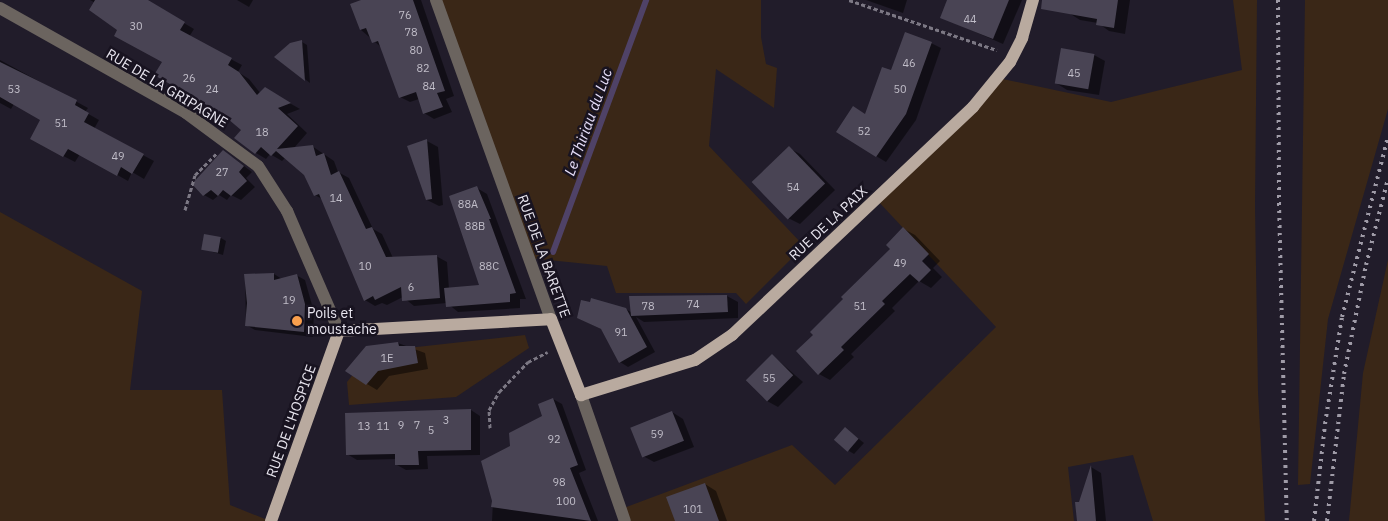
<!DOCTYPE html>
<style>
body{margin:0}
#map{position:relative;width:1388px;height:521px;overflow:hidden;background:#211c2a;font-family:"IBM Plex Sans",sans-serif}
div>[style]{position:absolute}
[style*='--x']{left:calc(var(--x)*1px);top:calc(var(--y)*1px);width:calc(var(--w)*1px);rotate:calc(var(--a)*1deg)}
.green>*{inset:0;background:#3a2717}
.shadow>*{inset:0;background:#0007}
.stream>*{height:6px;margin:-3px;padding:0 3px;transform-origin:3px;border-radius:3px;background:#4f4267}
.building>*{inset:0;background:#494454;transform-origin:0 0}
.path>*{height:3px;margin-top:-1.5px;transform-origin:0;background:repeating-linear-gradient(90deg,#7c7884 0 4px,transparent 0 6.5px)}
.minor>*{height:12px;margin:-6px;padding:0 6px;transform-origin:6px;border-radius:6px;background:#6b645f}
.tertiary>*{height:12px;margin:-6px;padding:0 6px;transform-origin:6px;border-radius:6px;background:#6b645f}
.primary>*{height:12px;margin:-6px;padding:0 6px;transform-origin:6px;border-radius:6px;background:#b9aa9f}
.rail>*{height:4px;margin-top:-2px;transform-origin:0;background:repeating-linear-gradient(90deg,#9f9ba7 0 2.5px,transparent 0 7.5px)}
.dots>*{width:14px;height:14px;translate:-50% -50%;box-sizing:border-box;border:2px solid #181320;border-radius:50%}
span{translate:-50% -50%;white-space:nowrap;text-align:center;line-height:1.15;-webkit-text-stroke:5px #181320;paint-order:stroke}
.number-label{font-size:11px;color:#c0bdc8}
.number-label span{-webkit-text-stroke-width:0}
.street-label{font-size:14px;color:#e8e5ef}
.poi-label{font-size:14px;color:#e8e5ef}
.left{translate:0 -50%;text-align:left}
.water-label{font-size:15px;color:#e6def9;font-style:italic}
</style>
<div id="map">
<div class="green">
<i style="clip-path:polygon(436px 0,761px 0,761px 37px,766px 64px,777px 68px,774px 108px,716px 69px,709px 146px,804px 246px,746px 304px,736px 293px,616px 293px,607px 266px,529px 258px)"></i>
<i style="clip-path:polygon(1233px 0,1257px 0,1255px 206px,1258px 392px,1265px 521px,1153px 521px,1133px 455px,1068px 467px,1074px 521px,625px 521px,621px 509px,792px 445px,835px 485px,996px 327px,876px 199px,998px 78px,1111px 102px,1242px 70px)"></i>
<i style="clip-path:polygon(1305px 0,1388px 0,1388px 109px,1328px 319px,1310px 484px,1298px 485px)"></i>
<i style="clip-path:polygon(0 212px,142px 291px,130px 390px,222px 390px,230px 505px,270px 521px,0 521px)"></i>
<i style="clip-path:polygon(1388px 260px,1388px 521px,1349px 521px,1363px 373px)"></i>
<i style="clip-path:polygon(525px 335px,529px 348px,456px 397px,349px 405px,347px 382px,371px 352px)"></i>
</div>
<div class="shadow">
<i style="clip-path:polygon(90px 0,145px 0,194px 29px,189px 37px,242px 65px,238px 72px,249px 79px,261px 94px,265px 89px,300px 109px,287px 114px,307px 133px,294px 148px,312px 146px,334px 161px,338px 172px,349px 178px,373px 229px,382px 234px,393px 258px,436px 256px,447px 262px,449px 289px,481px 286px,477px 188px,487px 194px,526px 299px,520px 299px,520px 308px,458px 312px,447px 303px,414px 306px,403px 297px,387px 305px,382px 303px,375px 306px,365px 300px,322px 199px,315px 195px,305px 175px,285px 158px,282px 161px,270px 154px,266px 159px,256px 153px,243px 130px,163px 62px,125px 19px)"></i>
<i style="clip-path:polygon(237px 0,253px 0,249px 7px)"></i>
<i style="clip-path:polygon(364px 0,421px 0,454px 96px,446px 99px,452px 112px,434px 119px,424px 113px,419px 99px,410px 102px,400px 97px,382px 48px,361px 30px)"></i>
<i style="clip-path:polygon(866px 0,907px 0,903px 13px)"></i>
<i style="clip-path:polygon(948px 0,1022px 0,1003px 44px,941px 17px)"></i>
<i style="clip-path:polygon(1072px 0,1130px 0,1125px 34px,1109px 31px,1098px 23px,1080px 20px,1069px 13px)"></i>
<i style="clip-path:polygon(302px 42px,307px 45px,310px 83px,276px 57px)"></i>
<i style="clip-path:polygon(931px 43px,941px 48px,916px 120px,886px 162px,876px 156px,866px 115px,892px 71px)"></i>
<i style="clip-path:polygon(1062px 49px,1094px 55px,1105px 61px,1099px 95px,1067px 90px,1056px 83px)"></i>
<i style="clip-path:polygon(0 60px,88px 108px,85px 112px,99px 120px,94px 129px,154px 161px,144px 179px,132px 172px,128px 181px,80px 154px,75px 162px,42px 145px,42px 120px,14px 104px,11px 109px,0 103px)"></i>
<i style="clip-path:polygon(427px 141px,438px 147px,443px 205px,439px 206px,427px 200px)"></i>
<i style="clip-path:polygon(789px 148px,800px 154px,835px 190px,800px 224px,788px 218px)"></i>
<i style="clip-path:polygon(232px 157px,252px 172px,246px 178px,255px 187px,241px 200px,231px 195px,227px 200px,219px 195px,213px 200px,204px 195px)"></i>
<i style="clip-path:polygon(904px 229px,915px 235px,940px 261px,933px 268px,942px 277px,931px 288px,919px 281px,892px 308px,895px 311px,851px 354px,854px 357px,830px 380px,819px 374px,815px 335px,892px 249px)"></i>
<i style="clip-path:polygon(221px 238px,226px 241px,223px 255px,203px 249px)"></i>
<i style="clip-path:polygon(274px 274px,282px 279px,296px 275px,305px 280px,314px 312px,313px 337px,255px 330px,246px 325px,245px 275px)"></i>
<i style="clip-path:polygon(727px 296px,738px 302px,738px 318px,644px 322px,636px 317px,655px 352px,628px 367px,620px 362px,603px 330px,578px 318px,626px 309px,632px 313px)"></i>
<i style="clip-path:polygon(398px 343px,425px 353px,428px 369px,389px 376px,377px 390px,367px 384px)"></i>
<i style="clip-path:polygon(772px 355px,803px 382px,778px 407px,767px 401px)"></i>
<i style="clip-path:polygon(553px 399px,562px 404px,586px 470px,579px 473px,598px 521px,492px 521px,493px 501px,511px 447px,544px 416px)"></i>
<i style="clip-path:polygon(471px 410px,480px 416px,480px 455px,427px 456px,428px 469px,406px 470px,397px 465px,397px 459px,357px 460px,347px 454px)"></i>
<i style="clip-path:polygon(672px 412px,683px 419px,694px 447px,654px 462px,643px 456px)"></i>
<i style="clip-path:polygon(850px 432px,864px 443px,854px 454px,849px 451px)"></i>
<i style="clip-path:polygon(1091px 467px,1101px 473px,1106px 521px,1078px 521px)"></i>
<i style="clip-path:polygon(705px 484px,716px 491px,727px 521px,676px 521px)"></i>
</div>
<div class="stream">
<i style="--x:553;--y:252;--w:269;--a:-69.7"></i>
</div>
<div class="building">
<i style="clip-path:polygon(95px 0,148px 0,185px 22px,180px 30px,232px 58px,228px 65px,239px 72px,257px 95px,265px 87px,291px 103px,278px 108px,298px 126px,277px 149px,313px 145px,316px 156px,324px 153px,331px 175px,339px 171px,366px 229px,372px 227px,386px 257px,437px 255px,440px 298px,402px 301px,401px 287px,375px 300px,373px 296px,364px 301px,319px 194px,314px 196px,304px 175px,276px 151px,271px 156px,261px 147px,255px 154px,234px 138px,241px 130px,221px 113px,154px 75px,162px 62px,114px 36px,117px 30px,89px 10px)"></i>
<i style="clip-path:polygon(361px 0,413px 0,445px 91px,437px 93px,443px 107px,423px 114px,416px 92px,399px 98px,378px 41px,372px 43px,366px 28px,360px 30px,350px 4px)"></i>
<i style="clip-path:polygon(947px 0,1009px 0,993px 39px,940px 18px)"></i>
<i style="clip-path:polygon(1042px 0,1118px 0,1114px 28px,1096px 25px,1097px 19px,1041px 9px)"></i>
<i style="clip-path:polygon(905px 32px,932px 42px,906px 114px,876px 157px,836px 132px,853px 106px,865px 114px,882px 67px,891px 70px)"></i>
<i style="clip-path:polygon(302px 40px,305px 81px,274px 57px,290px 43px)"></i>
<i style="left:1061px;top:48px;width:34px;height:36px;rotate:10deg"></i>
<i style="clip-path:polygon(0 62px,77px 100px,75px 105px,89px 113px,84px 122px,144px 154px,132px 174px,121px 167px,117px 176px,68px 149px,63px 157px,30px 139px,40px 120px,0 97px)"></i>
<i style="clip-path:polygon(427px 139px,432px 199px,426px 200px,407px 146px)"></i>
<i style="left:789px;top:146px;width:52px;height:52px;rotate:46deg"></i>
<i style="clip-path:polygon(223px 150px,244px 166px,239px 172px,247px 181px,231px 196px,223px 190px,218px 196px,211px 190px,203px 196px,192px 184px)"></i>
<i style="clip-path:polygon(477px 186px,491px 219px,489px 219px,516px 293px,510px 294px,510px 302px,446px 307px,444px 288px,479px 285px,449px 196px)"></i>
<i style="clip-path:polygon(903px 227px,929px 254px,922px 261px,931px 270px,919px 282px,910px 274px,882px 301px,885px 304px,841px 347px,844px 350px,818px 375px,796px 351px,813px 335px,810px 332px,843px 299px,841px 297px,890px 249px,886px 245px)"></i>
<i style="left:204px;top:234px;width:17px;height:16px;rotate:10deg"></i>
<i style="clip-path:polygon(274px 273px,274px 280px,297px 274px,305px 304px,304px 332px,245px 326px,247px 303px,244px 274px)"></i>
<i style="clip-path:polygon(727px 295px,728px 312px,631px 316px,629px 296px)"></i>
<i style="clip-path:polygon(591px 298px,626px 308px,647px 347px,619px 363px,601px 329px,577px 318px,581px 300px,590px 302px)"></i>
<i style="clip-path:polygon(398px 342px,399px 346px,415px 346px,418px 363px,378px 371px,366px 385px,345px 371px,366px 346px)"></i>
<i style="left:772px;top:354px;width:30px;height:37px;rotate:45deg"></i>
<i style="clip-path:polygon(553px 398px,578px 465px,570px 468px,591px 521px,491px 507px,492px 501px,481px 461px,510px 446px,509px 433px,542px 416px,538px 404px)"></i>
<i style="clip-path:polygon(471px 409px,471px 450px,418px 451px,419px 465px,395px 465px,395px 454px,346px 455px,345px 413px)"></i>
<i style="left:672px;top:411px;width:32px;height:45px;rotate:68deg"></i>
<i style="left:845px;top:427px;width:18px;height:17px;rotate:41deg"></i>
<i style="clip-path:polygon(1091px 465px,1096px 521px,1077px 521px,1075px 502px,1079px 502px)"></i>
<i style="clip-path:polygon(705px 483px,719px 521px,675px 521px,666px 497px)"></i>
</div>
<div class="path">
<i style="--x:849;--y:0;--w:156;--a:18.7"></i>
<i style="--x:185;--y:210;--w:36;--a:-74"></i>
<i style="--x:195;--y:175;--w:30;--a:-45"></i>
<i style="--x:490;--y:428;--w:18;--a:-93"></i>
<i style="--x:489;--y:410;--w:21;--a:-61"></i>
<i style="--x:499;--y:392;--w:42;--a:-46"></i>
<i style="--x:528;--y:362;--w:22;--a:-27"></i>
</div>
<div class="minor">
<i style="--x:0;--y:8;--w:214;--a:29.4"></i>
<i style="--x:186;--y:113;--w:89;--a:36.4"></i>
<i style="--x:258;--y:166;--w:54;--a:57.2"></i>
<i style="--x:287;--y:211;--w:131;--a:66.6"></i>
</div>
<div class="tertiary">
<i style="--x:436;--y:0;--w:339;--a:70.2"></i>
<i style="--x:581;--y:395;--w:133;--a:70.8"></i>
</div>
<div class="primary">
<i style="--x:271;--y:521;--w:202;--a:-70.3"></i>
<i style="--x:339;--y:331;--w:212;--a:-3.2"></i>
<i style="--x:551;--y:319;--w:82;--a:68.5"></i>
<i style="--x:581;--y:395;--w:119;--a:-17.1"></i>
<i style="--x:695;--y:360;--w:45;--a:-34"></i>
<i style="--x:732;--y:335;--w:332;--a:-43.4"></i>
<i style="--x:973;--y:107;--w:58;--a:-50.6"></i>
<i style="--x:1010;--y:62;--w:27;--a:-63"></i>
<i style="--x:1022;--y:38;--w:40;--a:-74"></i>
</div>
<div class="rail">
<i style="--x:1278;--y:0;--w:203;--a:89.7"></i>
<i style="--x:1279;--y:203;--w:318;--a:88.6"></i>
<i style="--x:1314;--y:521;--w:98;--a:-83.5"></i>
<i style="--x:1325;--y:424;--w:108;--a:-81"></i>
<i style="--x:1342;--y:317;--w:186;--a:-75.7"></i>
<i style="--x:1327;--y:521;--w:148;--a:-83.4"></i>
<i style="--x:1344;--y:374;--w:111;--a:-78.6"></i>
<i style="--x:1366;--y:265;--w:89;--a:-75.7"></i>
</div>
<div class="dots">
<i style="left:297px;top:321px;background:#f99f4d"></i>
</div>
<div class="number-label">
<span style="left:405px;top:15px">76</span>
<span style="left:970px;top:19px">44</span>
<span style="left:136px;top:26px">30</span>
<span style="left:411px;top:32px">78</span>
<span style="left:416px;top:50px">80</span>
<span style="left:909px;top:63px">46</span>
<span style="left:423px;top:68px">82</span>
<span style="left:1074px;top:73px">45</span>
<span style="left:189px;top:78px">26</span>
<span style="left:429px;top:86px">84</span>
<span style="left:14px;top:89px">53</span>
<span style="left:212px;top:89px">24</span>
<span style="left:900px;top:89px">50</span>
<span style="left:61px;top:123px">51</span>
<span style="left:864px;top:131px">52</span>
<span style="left:262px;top:132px">18</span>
<span style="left:118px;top:156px">49</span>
<span style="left:222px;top:172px">27</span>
<span style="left:793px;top:187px">54</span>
<span style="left:336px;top:198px">14</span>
<span style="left:468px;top:204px">88A</span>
<span style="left:475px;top:226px">88B</span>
<span style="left:900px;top:263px">49</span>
<span style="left:365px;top:266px">10</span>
<span style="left:489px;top:266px">88C</span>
<span style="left:411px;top:287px">6</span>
<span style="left:289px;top:300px">19</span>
<span style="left:693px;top:304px">74</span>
<span style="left:648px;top:306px">78</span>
<span style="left:860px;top:306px">51</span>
<span style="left:621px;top:332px">91</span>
<span style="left:387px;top:358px">1E</span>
<span style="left:769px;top:378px">55</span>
<span style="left:446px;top:420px">3</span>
<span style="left:401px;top:425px">9</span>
<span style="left:417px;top:425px">7</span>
<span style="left:364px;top:426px">13</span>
<span style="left:383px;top:426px">11</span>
<span style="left:431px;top:430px">5</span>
<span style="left:657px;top:434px">59</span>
<span style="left:554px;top:439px">92</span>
<span style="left:559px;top:482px">98</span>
<span style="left:566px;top:501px">100</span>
<span style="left:693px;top:509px">101</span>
</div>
<div class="street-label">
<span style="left:167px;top:88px;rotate:31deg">RUE DE LA GRIPAGNE</span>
<span style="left:828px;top:223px;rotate:-43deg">RUE DE LA PAIX</span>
<span style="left:544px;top:256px;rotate:70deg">RUE DE LA BARETTE</span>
<span style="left:291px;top:421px;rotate:-70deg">RUE DE L'HOSPICE</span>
</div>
<div class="poi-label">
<span class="left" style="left:307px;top:321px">Poils et<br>moustache</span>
</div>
<div class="water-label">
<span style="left:588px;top:122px;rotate:-70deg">Le Thiriau du Luc</span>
</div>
</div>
